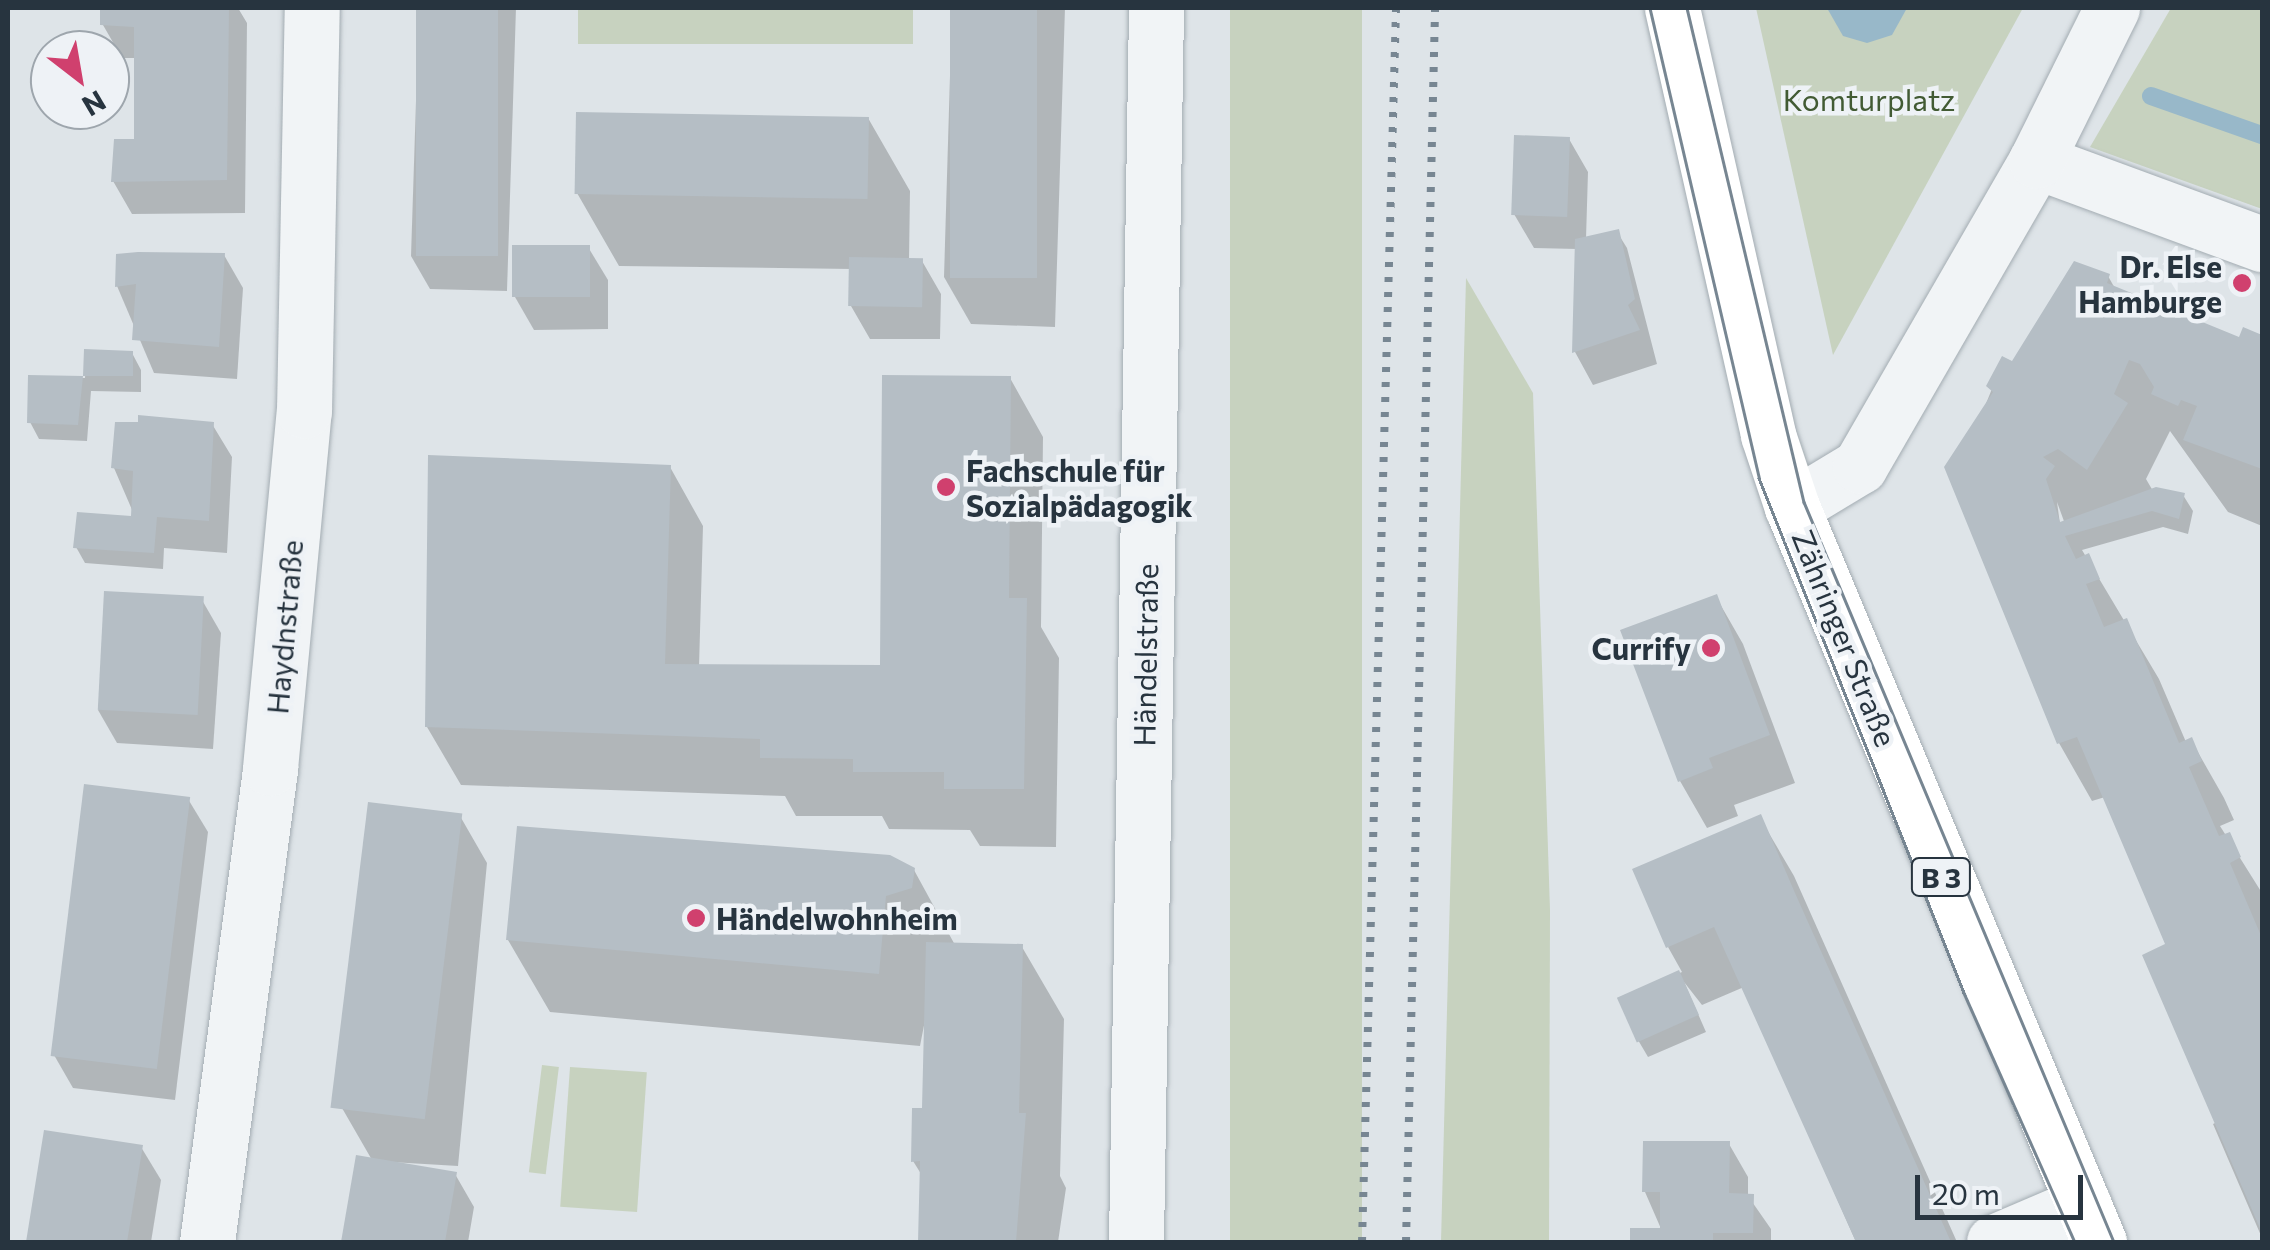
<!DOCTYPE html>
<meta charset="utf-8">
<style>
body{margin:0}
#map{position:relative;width:2270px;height:1250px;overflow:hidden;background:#dee4e8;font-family:Commissioner,sans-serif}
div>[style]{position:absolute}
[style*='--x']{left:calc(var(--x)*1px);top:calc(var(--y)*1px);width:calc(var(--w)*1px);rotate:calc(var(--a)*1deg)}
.green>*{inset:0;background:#c7d2bf;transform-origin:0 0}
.water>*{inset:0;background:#98b8c9}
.shadow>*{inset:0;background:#0003}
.stream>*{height:18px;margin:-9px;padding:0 9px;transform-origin:9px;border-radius:9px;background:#98b8c9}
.building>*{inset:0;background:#b5bec5;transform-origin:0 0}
.roads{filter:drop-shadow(0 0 2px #a3acb2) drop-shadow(0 0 2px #a3acb2)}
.minor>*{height:55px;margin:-27.5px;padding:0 27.5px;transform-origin:27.5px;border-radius:27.5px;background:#f1f4f6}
.major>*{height:55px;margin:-27.5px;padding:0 27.5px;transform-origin:27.5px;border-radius:27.5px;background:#fff}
.tram>*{height:2.5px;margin:-1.25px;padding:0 1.25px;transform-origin:1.25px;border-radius:1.25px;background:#778692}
.rail>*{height:8px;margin-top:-4px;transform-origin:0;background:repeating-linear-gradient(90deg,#778692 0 5px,transparent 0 15px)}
.dots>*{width:28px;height:28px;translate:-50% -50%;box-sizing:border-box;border:5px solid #eef2f6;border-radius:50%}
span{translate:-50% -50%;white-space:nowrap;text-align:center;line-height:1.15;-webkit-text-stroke:9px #eef2f6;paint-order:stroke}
.shield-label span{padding:2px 8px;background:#eef2f6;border:2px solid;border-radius:8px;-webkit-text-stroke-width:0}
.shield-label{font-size:28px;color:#27343f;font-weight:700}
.park-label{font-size:30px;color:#425b34}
.poi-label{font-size:30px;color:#27343f;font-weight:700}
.right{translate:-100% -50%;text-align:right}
.left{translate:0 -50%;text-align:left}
.street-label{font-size:30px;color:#27343f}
.frame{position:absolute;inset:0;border:10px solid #27343f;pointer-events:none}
.north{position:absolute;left:30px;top:30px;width:100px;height:100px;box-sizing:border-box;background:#eef2f6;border:2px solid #9ea6ad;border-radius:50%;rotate:149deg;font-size:28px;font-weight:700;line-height:40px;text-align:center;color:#27343f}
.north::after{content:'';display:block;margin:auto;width:35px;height:45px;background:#d0406e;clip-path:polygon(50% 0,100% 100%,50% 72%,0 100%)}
.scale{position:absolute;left:1915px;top:1175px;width:168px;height:45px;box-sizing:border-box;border:5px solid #27343f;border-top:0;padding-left:12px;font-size:30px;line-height:35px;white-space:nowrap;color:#27343f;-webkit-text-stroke:8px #eef2f6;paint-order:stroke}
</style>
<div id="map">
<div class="green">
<i style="left:578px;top:8px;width:335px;height:36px"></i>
<i style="left:1230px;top:8px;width:132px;height:1234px"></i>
<i style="clip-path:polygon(1756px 8px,2023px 8px,1833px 355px)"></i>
<i style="clip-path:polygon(2171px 8px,2262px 8px,2262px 209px,2090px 147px)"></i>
<i style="clip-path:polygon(1466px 278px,1533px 393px,1550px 910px,1549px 1242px,1441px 1242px)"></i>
<i style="left:542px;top:1065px;width:17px;height:108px;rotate:7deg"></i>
<i style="left:570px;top:1067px;width:77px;height:140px;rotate:4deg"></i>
</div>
<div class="water">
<i style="clip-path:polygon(1827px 8px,1907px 8px,1892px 35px,1867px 43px,1843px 36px)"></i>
</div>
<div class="shadow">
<i style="clip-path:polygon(102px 8px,238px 8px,247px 23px,245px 213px,132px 214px,113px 181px,136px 141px,136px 58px,122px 58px,103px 25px)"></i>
<i style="clip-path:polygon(419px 8px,516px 8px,507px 291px,430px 289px,411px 256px)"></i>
<i style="clip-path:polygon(952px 8px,1065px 8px,1055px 327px,971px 324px,944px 277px)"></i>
<i style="clip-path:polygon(868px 118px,910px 191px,909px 261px,922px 261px,941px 294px,940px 339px,870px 339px,851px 306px,852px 269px,619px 266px,577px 193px)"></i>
<i style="clip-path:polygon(1569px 139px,1588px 172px,1586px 239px,1617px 232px,1627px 248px,1657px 364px,1593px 385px,1575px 352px,1577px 249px,1534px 248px,1514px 214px)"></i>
<i style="clip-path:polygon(588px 247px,608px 280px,608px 329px,534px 330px,515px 297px)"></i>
<i style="clip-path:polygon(224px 255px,243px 288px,237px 379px,154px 373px,117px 286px)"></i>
<i style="clip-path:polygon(evenodd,2108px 276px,2117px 292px,2240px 341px,2244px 331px,2262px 338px,2262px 526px,2228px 512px,2170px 431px,2146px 479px,2153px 491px,2183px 495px,2193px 511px,2188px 534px,2163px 527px,2082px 550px,2159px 679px,2186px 742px,2191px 740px,2224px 798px,2234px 820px,2220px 826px,2262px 893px,2262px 1238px,2213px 1124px,2219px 1121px,2169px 945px,2105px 797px,2092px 801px,2059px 743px,1947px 467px,1981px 416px,2004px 359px,2013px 364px,2108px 276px,2057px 502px,2065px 524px,2060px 524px,2057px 502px)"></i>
<i style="clip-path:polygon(86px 352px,132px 353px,141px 370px,141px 392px,91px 391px,87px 441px,39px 439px,30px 422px,30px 378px,85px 378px)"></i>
<i style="clip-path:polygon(1010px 378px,1043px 437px,1041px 627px,1059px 658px,1056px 847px,980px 846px,970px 830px,889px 829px,882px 816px,796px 816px,785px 796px,461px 785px,427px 727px,670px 467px,703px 526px,699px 667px,882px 668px)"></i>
<i style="clip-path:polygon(212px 424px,232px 457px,227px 553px,164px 548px,163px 569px,85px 563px,76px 547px,136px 519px,114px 468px)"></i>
<i style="clip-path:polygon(1716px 597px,1743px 644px,1795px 783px,1734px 805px,1738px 816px,1707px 828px,1680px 781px)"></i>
<i style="clip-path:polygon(202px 600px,221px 633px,213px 749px,117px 743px,98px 710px)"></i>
<i style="clip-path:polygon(188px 799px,208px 832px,175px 1100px,73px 1088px,54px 1055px)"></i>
<i style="clip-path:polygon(460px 816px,487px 863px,458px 1166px,374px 1161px,455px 1174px,474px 1207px,468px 1242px,346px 1242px,358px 1158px,372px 1160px,342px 1108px)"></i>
<i style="clip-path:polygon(1760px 818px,1794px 876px,1957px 1242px,1856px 1242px,1744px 987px,1702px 1005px,1684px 982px,1706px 1032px,1648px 1057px,1638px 1040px,1620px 998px,1682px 972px,1668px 947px)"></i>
<i style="clip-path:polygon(914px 870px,955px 945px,1022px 947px,1064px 1019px,1060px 1176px,1066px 1188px,1058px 1242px,921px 1242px,923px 1177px,913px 1161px,925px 1111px,927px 1010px,920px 1046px,550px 1012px,508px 940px)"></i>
<i style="clip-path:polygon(46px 1132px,141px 1147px,161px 1180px,151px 1242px,28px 1242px)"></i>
<i style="clip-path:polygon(1729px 1144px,1748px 1177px,1748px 1196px,1771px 1229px,1771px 1242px,1632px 1242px,1632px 1230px,1662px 1231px,1645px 1192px)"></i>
</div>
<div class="stream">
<i style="--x:2151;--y:96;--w:118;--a:19.4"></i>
</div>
<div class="building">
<i style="clip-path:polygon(100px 8px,229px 8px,227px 180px,111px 182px,114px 139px,134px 139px,134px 27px,100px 25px)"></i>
<i style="left:416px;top:8px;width:82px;height:248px"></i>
<i style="left:950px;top:8px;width:87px;height:270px"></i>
<i style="left:576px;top:112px;width:293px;height:82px;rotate:1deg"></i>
<i style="left:1514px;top:135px;width:56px;height:80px;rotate:2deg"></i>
<i style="clip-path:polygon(1619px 229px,1635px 299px,1628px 305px,1640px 330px,1572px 353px,1575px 239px)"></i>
<i style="left:590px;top:245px;width:52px;height:78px;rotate:90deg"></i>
<i style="clip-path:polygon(138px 252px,225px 253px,219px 347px,132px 340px,136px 284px,115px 287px,116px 254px)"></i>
<i style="left:849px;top:257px;width:74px;height:49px;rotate:1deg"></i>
<i style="clip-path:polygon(2074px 261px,2110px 274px,2107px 283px,2239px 337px,2243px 327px,2262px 335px,2262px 469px,2183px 440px,2197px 406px,2181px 400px,2178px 406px,2151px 394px,2154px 387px,2140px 364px,2129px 360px,2114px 394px,2128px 403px,2087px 470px,2058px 449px,2043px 457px,2055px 466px,2046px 479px,2060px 522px,2156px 487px,2185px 493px,2179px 519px,2152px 511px,2065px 536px,2076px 559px,2089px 553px,2100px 579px,2086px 584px,2104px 627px,2127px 618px,2179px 743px,2192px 737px,2202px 761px,2189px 767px,2219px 836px,2230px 832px,2241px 857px,2230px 863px,2262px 938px,2262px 1233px,2142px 955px,2165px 944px,2077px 737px,2057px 744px,1944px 467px,1993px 392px,1986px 386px,2002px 356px,2012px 361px)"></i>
<i style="clip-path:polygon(84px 349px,133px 351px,133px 376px,83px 376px,78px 425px,27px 423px,28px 375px,83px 376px)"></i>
<i style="clip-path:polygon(882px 375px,1011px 376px,1009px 598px,1027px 598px,1024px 789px,944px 789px,944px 772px,853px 772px,853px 759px,760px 758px,760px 739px,425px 727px,428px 455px,671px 465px,665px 664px,880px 665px)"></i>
<i style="clip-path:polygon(138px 415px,214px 422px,209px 521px,157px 517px,154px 553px,73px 548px,77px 512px,131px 516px,133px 471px,111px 468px,115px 422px,138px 422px)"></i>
<i style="left:104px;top:591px;width:100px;height:119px;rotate:3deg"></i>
<i style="clip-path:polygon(1717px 594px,1770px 735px,1709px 758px,1713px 768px,1678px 782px,1620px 630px)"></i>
<i style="left:84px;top:784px;width:107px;height:274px;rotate:7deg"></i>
<i style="left:368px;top:802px;width:95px;height:308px;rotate:7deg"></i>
<i style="clip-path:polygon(1761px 814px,1795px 893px,1951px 1242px,1856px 1242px,1714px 927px,1666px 948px,1632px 869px)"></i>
<i style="clip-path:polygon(517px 826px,890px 855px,915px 868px,912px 888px,886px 896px,879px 974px,506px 940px)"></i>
<i style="clip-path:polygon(926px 942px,1023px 944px,1019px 1113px,1026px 1113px,1016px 1242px,918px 1242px,920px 1161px,911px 1162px,912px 1108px,922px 1108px)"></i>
<i style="left:1679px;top:970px;width:49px;height:68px;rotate:66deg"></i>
<i style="clip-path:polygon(44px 1130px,143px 1145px,127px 1242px,26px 1242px)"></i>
<i style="clip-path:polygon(1643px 1141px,1730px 1141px,1729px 1193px,1754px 1194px,1753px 1233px,1713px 1233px,1713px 1242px,1630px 1242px,1630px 1228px,1660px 1228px,1660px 1192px,1642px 1192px)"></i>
<i style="clip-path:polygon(356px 1155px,457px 1172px,445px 1242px,341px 1242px)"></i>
</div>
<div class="roads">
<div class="minor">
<i style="--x:2036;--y:161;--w:241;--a:20.2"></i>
<i style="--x:1792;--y:507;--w:79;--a:-31.1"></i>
<i style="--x:1860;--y:466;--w:352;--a:-60"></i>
<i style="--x:2036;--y:161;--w:171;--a:-63.6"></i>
<i style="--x:207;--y:1242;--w:478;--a:-82.4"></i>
<i style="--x:270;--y:768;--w:359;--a:-84.6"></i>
<i style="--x:304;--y:411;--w:403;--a:-88.9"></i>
<i style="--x:1136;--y:1242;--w:1234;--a:-89.07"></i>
<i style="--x:1994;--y:1242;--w:97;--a:-23.1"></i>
</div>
<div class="major">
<i style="--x:1672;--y:8;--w:438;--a:77.3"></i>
<i style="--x:1768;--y:435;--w:76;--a:71.6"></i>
<i style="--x:1792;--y:507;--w:797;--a:67.33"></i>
</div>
</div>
<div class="tram">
<i style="--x:1650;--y:8;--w:482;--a:76.9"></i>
<i style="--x:1759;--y:478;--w:554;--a:68.29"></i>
<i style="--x:1964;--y:993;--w:273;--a:66"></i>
<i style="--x:1687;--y:8;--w:508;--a:76.68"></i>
<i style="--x:1804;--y:502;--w:802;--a:67.27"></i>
</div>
<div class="rail">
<i style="--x:1362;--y:1242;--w:1234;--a:-88.42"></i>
<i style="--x:1406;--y:1242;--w:1234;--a:-88.65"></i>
</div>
<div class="dots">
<i style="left:2242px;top:283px;background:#d0406e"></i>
<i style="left:946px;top:487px;background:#d0406e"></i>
<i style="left:1711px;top:648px;background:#d0406e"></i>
<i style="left:696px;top:918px;background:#d0406e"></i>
</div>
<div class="shield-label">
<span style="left:1941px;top:877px">B 3</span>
</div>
<div class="park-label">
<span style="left:1869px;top:99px">Komturplatz</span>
</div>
<div class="poi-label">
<span class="right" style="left:2222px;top:283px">Dr. Else<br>Hamburge</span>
<span class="left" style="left:966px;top:487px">Fachschule für<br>Sozialpädagogik</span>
<span class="right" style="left:1691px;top:648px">Currify</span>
<span class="left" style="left:716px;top:918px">Händelwohnheim</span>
</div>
<div class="street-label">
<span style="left:284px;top:627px;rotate:-85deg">Haydnstraße</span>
<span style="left:1845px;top:638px;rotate:68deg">Zähringer Straße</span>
<span style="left:1145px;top:655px;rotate:-89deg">Händelstraße</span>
</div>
<div class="frame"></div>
<div class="north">N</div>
<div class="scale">20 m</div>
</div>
